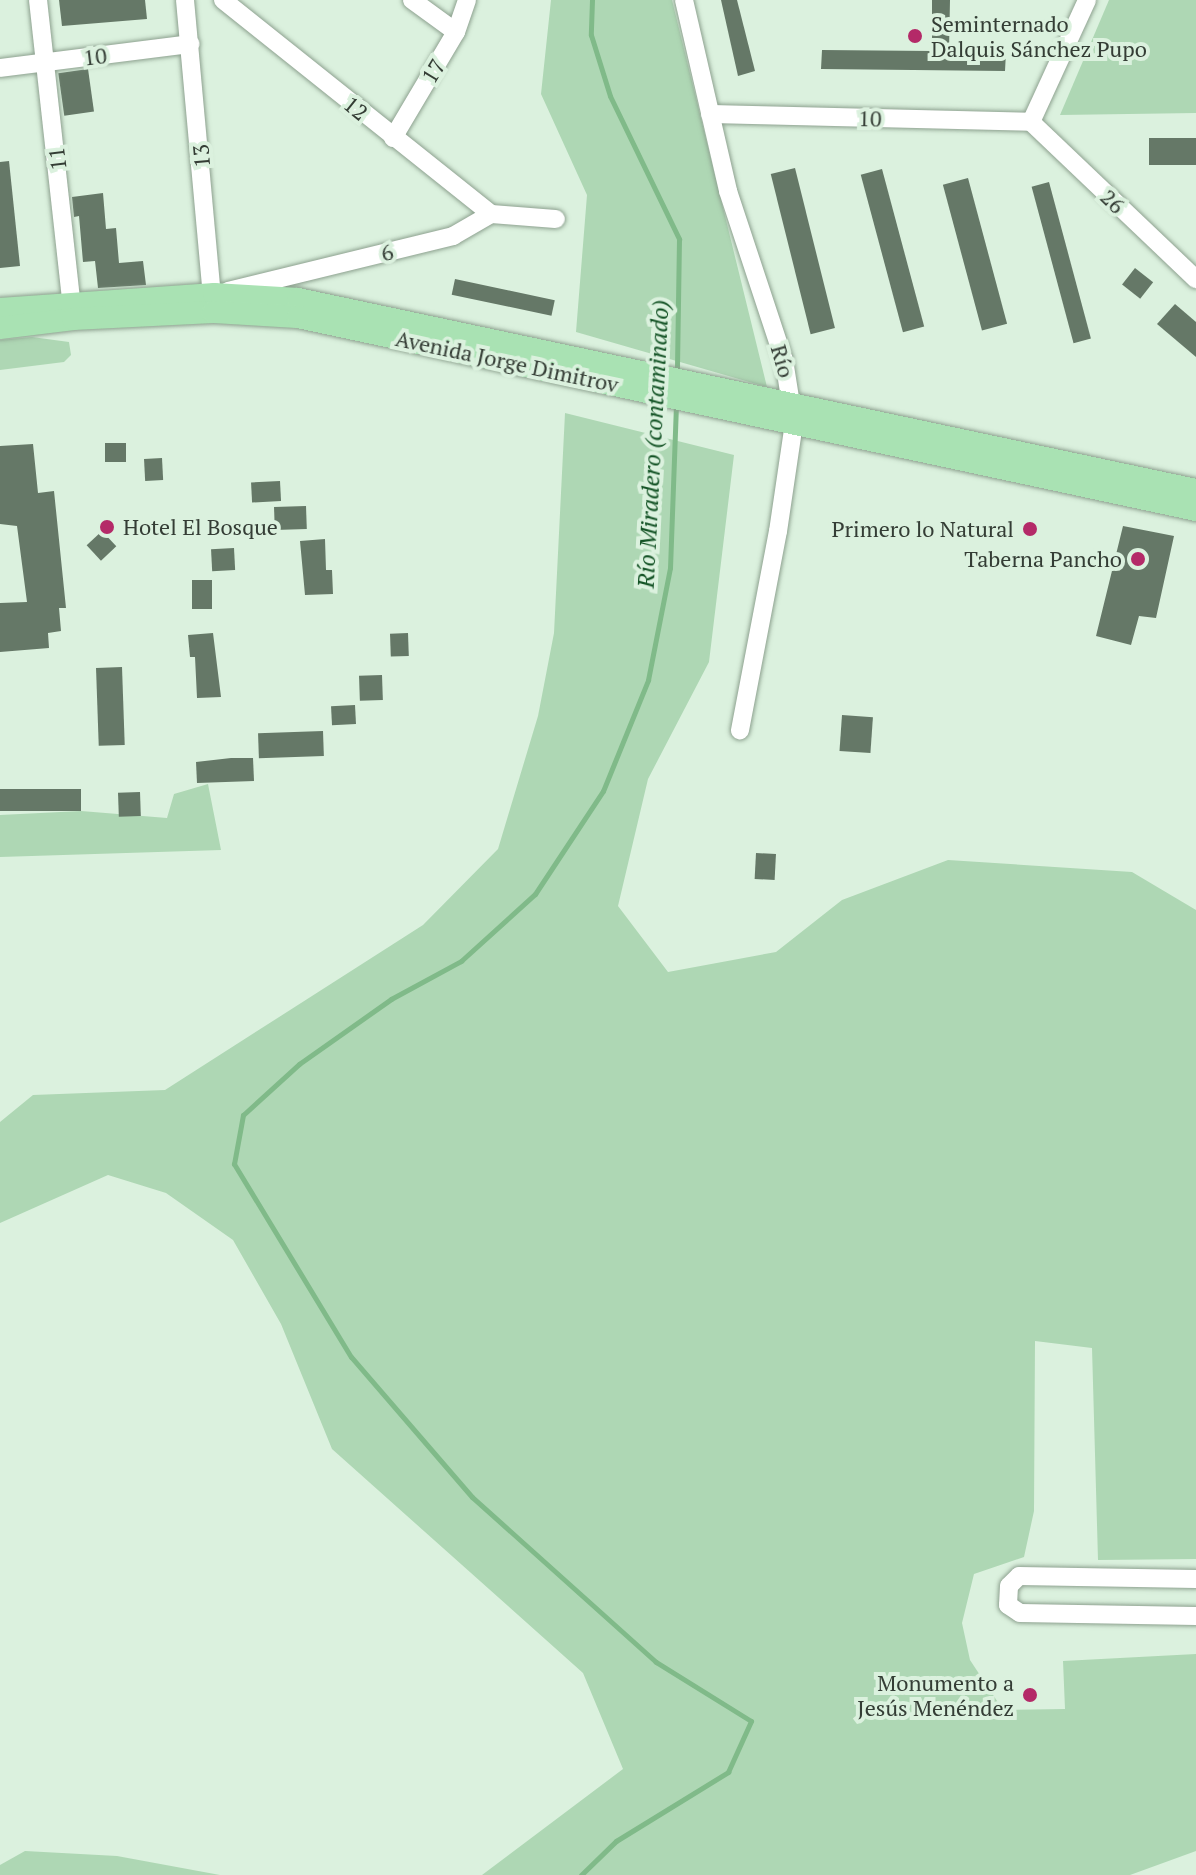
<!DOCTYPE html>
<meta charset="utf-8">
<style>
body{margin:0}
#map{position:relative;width:1196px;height:1875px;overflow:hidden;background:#dbf1de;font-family:"PT Serif",serif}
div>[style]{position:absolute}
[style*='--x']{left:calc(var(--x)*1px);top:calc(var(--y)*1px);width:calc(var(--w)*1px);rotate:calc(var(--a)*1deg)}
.green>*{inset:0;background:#aed7b4}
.stream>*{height:5px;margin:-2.5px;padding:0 2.5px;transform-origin:2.5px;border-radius:2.5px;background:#80ba89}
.building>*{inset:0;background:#657867;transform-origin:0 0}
.roads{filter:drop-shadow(0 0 2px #8da18f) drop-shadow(0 0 2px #8da18f)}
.minor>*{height:18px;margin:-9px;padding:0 9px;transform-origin:9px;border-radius:9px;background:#fff}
.major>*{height:22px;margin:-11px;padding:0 11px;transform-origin:11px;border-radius:11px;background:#a9e2b3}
.dots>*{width:22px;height:22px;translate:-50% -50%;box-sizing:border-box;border:4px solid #dbf1de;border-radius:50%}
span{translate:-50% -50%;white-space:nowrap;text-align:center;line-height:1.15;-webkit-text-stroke:8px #dbf1de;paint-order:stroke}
.poi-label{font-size:22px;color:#343d35}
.left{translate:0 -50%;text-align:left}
.right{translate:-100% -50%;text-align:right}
.street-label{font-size:22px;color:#343d35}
.water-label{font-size:24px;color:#125224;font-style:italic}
</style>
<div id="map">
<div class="green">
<i style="clip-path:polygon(551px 0,672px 0,767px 387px,576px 332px,587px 195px,541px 94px)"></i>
<i style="clip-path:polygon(1109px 0,1196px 0,1196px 113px,1060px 115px)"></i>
<i style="clip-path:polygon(32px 337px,69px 342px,71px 355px,64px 362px,0 370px,0 340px)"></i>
<i style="clip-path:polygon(565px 413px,734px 455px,709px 662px,648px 779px,618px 906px,668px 972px,776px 952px,842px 900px,948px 860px,1132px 872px,1196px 910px,1196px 1559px,1098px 1560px,1092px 1348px,1035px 1341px,1034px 1511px,1024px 1557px,974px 1574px,962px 1623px,970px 1660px,1003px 1710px,1065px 1709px,1063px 1661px,1196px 1654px,1196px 1851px,1130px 1875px,482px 1875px,623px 1769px,583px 1673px,332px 1449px,281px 1324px,233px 1240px,166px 1193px,108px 1175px,0 1223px,0 1122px,33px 1095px,165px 1090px,423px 925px,498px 849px,538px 716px,554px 633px)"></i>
<i style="clip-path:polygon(208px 784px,221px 850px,0 857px,0 815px,81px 811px,167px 818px,174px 794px)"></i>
<i style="clip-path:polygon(25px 1851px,117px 1856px,220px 1875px,0 1875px,0 1865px)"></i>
</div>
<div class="stream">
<i style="--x:592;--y:0;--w:35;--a:92"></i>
<i style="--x:591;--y:35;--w:64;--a:72.7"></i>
<i style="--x:610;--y:96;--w:159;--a:64.2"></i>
<i style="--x:679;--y:239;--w:133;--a:90.9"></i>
<i style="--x:581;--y:1875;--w:49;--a:-44.2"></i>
<i style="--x:616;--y:1841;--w:132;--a:-31.6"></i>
<i style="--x:728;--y:1772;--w:56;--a:-65.7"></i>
<i style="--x:751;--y:1721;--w:112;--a:-148.2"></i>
<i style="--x:656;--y:1662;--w:247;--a:-138.1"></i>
<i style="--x:472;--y:1497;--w:185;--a:-130.8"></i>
<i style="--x:351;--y:1357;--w:226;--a:-121.2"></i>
<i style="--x:234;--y:1164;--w:50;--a:-79.6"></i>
<i style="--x:243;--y:1115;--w:76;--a:-42.3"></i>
<i style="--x:299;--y:1064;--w:113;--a:-35.2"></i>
<i style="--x:391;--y:999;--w:80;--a:-28.5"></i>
<i style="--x:461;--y:961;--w:100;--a:-42.2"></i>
<i style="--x:535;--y:894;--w:123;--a:-56.6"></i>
<i style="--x:603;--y:791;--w:120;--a:-67.9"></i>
<i style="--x:648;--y:680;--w:114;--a:-78.9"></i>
<i style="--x:670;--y:568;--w:162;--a:-87.9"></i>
</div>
<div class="building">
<i style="clip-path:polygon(59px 0,145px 0,147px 19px,62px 26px)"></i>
<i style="clip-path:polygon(721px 0,737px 0,755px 71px,738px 76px)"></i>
<i style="clip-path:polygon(932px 0,950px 0,949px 51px,1006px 52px,1005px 71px,821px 69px,822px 50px,932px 51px)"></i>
<i style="left:88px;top:69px;width:43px;height:30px;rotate:82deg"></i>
<i style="left:1149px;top:138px;width:47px;height:27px"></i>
<i style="clip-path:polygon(9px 161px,20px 266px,0 268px,0 162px)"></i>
<i style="left:795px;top:168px;width:165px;height:25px;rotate:76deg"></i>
<i style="left:882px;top:169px;width:163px;height:22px;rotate:75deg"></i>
<i style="left:968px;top:178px;width:151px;height:26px;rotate:75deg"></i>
<i style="left:1049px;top:182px;width:162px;height:18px;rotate:75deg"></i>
<i style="clip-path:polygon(103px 193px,106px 229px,116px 228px,119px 263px,143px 261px,146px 285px,98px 288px,95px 261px,83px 262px,79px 216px,74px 217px,72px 197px)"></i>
<i style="left:1135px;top:268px;width:23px;height:21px;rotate:38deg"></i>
<i style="left:455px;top:279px;width:102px;height:16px;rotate:12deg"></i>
<i style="clip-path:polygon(1175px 304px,1196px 322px,1196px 357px,1157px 324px)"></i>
<i style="left:126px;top:443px;width:19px;height:21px;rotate:90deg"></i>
<i style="clip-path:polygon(33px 444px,38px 493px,54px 491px,66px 608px,59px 608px,61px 631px,48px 633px,49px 648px,0 652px,0 603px,27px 602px,17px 526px,0 524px,0 446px)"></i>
<i style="left:162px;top:458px;width:22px;height:18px;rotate:87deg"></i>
<i style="left:280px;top:481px;width:20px;height:29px;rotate:87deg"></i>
<i style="left:306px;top:506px;width:23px;height:32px;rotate:88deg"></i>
<i style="clip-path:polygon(1123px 526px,1174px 536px,1156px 618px,1139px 616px,1131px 645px,1096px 636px)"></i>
<i style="left:102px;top:531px;width:21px;height:21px;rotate:47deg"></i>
<i style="clip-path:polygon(325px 539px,326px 570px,332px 570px,333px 594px,305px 595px,300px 541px)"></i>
<i style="left:234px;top:548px;width:22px;height:23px;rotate:87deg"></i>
<i style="left:192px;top:580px;width:20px;height:29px"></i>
<i style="clip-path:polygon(213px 633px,221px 697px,197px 698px,195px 657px,190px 657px,188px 635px)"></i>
<i style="left:408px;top:633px;width:23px;height:18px;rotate:88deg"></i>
<i style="left:122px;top:667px;width:78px;height:26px;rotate:88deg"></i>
<i style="left:382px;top:675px;width:25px;height:23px;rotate:88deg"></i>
<i style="left:355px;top:705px;width:19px;height:24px;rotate:87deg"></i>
<i style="left:842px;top:715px;width:31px;height:36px;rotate:4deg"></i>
<i style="left:323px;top:731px;width:25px;height:65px;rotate:88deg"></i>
<i style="clip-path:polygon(231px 758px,253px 758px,254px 781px,197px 783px,196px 762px)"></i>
<i style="left:81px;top:789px;width:22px;height:81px;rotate:90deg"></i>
<i style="left:140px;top:792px;width:24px;height:22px;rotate:88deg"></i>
<i style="left:756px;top:853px;width:20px;height:26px;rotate:3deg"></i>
</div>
<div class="roads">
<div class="minor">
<i style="--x:38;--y:0;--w:317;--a:83.7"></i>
<i style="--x:185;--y:0;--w:306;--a:84.8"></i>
<i style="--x:223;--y:0;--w:343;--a:38.6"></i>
<i style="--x:412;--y:0;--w:54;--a:36"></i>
<i style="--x:684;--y:0;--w:196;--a:77"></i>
<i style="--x:728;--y:191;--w:178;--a:71.7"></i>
<i style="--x:784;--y:360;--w:64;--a:81"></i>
<i style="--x:794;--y:423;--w:109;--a:98.4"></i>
<i style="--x:778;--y:531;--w:203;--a:100.8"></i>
<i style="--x:0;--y:68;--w:192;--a:-7.2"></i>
<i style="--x:710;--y:114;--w:321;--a:1.4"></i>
<i style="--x:1031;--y:122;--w:228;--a:43.6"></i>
<i style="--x:1031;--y:122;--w:134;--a:-65.3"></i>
<i style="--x:393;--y:138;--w:123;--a:-59.3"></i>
<i style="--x:456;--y:32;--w:34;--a:-71"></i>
<i style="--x:228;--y:291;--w:232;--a:-13.7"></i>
<i style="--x:453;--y:236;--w:44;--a:-30.1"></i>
<i style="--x:491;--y:214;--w:65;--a:4.4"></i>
<i style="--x:1196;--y:1579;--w:177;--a:-179"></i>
<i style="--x:1019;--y:1576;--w:14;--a:135"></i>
<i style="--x:1009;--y:1586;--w:19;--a:93"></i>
<i style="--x:1008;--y:1605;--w:14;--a:34"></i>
<i style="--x:1020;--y:1613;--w:176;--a:1"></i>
</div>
<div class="major">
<i style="--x:0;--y:309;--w:215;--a:-4"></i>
<i style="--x:214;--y:294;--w:84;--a:3.4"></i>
<i style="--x:298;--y:299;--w:918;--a:12.01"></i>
<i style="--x:0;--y:328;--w:74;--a:-7"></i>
<i style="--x:73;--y:319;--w:140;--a:-2.9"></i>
<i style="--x:213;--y:312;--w:85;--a:3.4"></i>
<i style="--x:298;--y:317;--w:919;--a:12.13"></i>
</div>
</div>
<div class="dots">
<i style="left:915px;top:36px;background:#b42a68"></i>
<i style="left:107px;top:527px;background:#b42a68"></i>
<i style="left:1030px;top:529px;background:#b42a68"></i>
<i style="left:1138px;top:559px;background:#b42a68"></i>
<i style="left:1030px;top:1695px;background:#b42a68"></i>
</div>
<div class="poi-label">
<span class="left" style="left:931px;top:36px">Seminternado<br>Dalquis Sánchez Pupo</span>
<span class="left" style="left:123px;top:527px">Hotel El Bosque</span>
<span class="right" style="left:1014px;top:529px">Primero lo Natural</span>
<span class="right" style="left:1122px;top:559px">Taberna Pancho</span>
<span class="right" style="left:1014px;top:1695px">Monumento a<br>Jesús Menéndez</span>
</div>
<div class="street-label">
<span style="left:95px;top:56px;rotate:-7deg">10</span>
<span style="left:433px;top:71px;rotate:-59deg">17</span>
<span style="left:356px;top:108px;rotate:39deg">12</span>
<span style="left:870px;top:118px;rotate:1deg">10</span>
<span style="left:201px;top:156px;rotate:-95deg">13</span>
<span style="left:57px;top:159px;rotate:-97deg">11</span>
<span style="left:1113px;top:201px;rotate:44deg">26</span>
<span style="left:387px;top:252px;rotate:-14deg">6</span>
<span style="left:507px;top:361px;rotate:12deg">Avenida Jorge Dimitrov</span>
<span style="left:783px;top:361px;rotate:74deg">Río</span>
</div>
<div class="water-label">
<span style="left:653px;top:444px;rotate:-87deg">Río Miradero (contaminado)</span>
</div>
</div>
